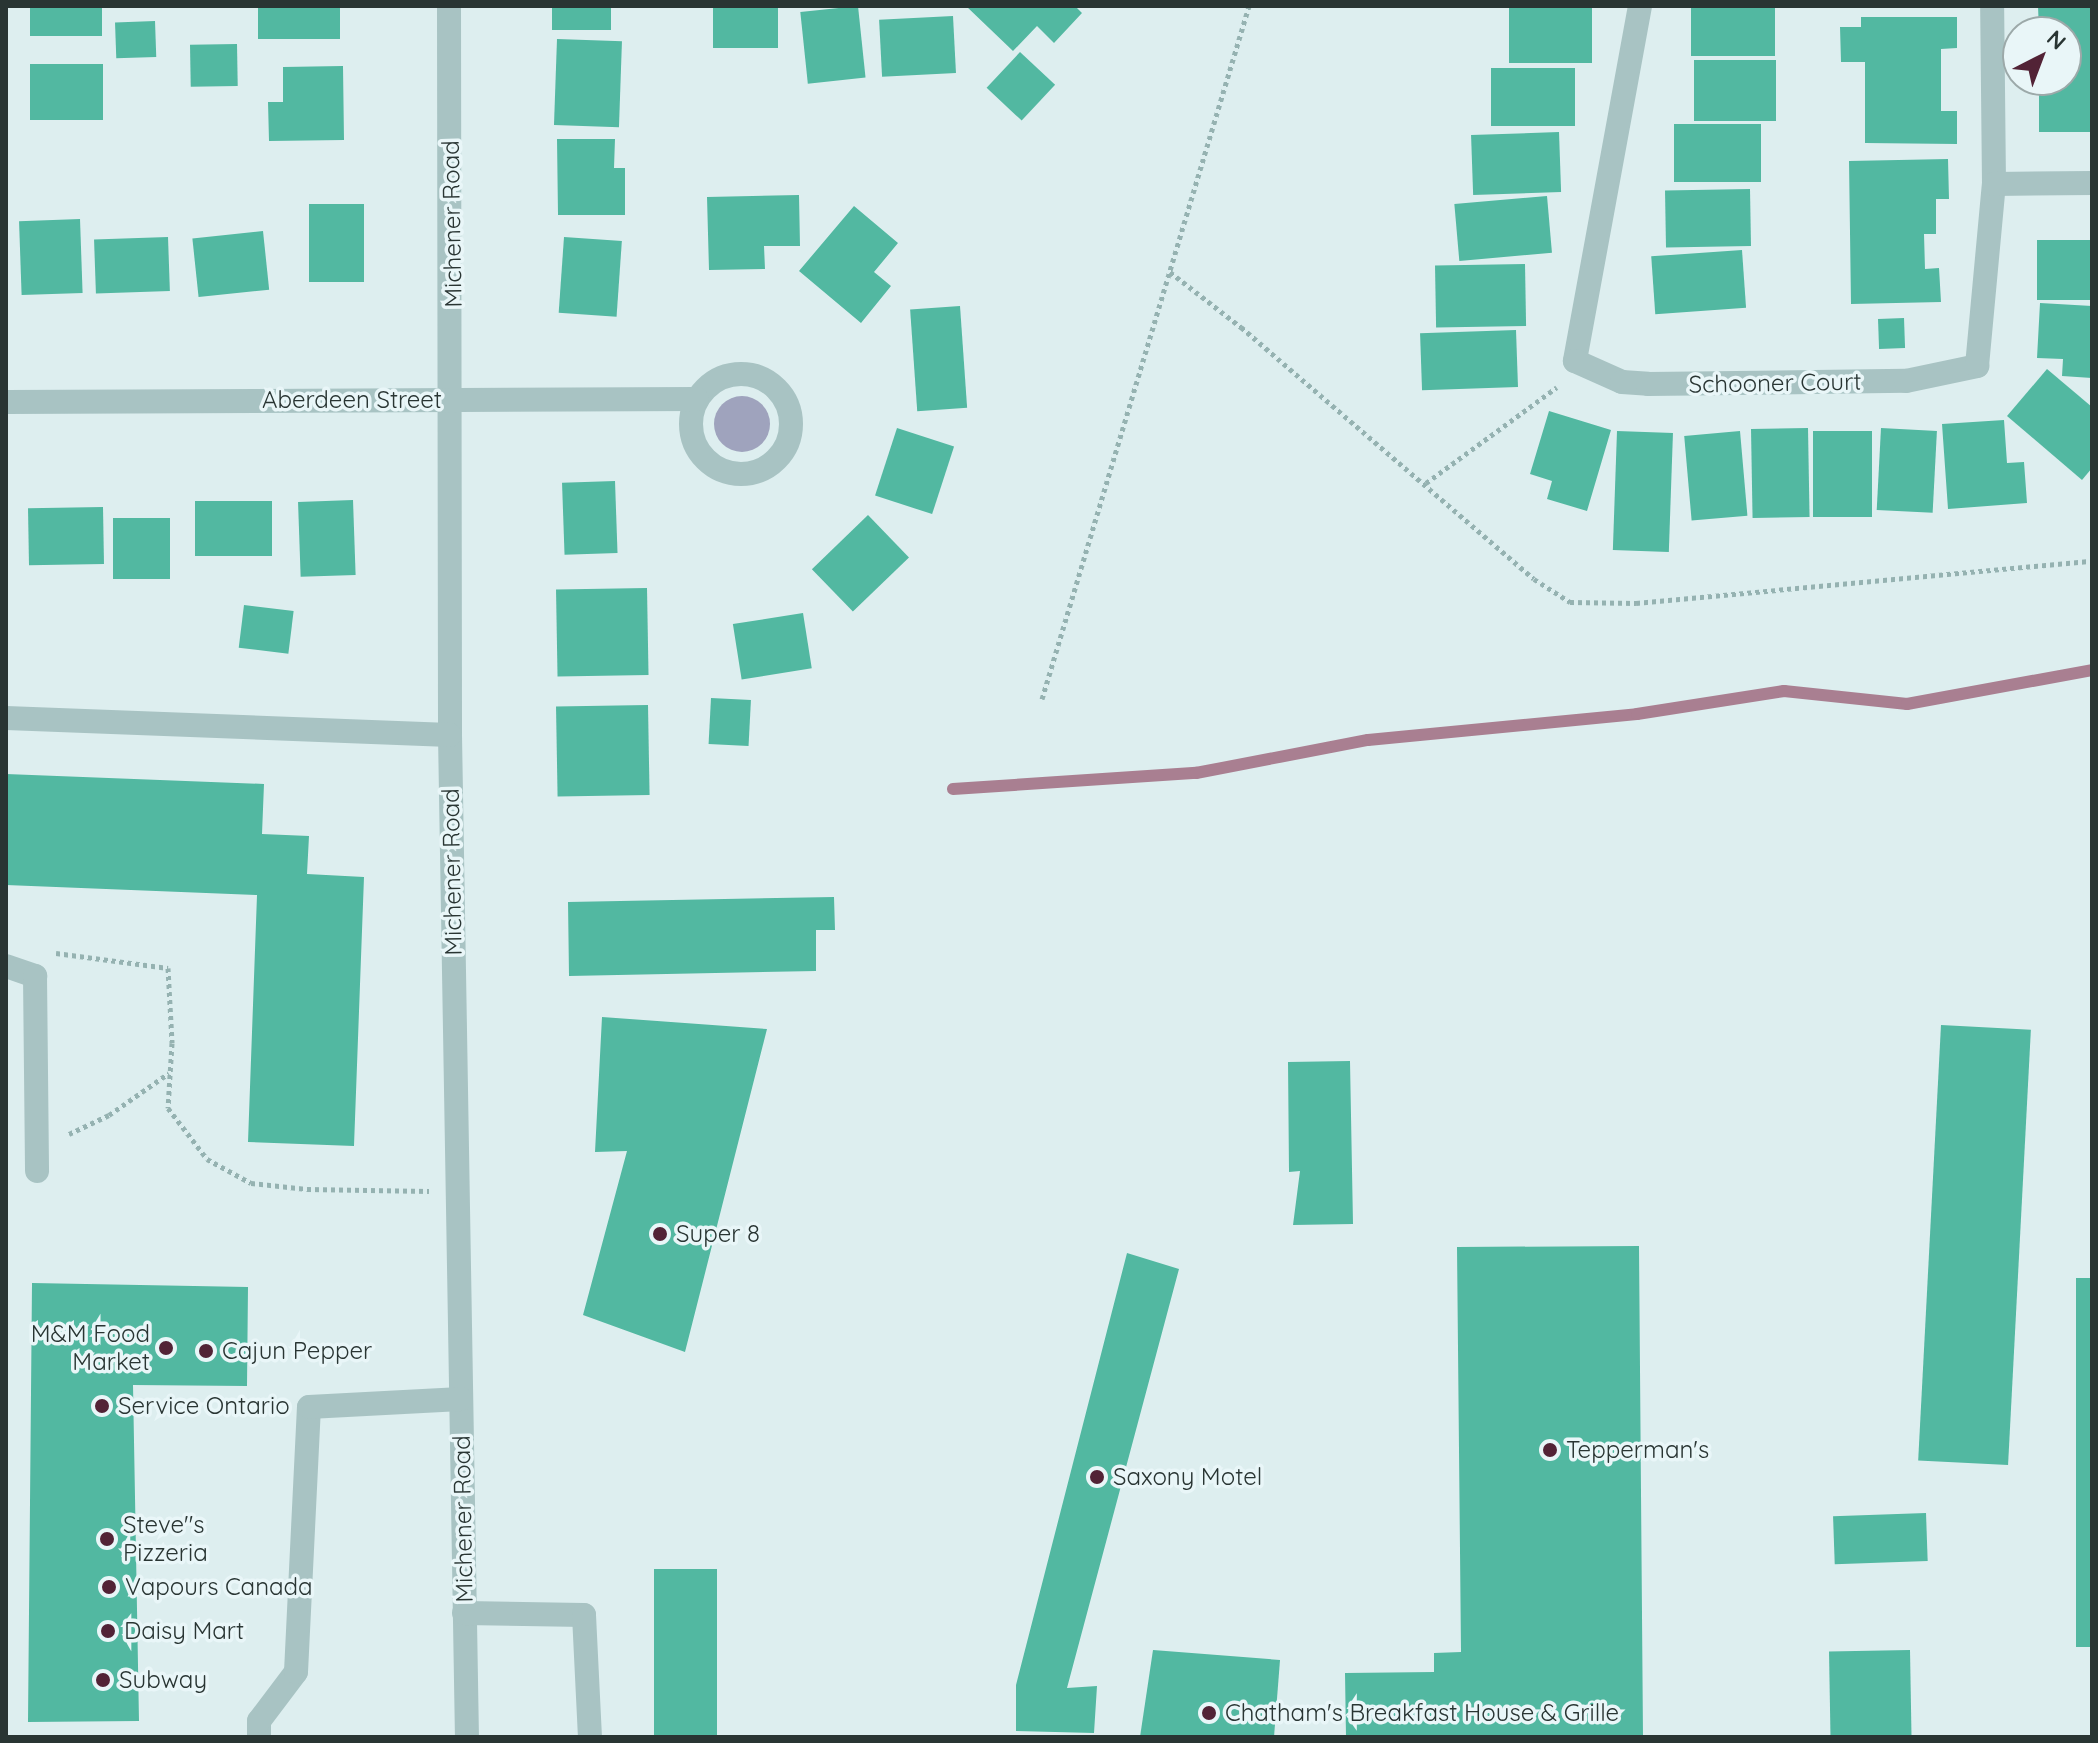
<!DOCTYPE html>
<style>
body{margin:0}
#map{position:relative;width:2098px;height:1743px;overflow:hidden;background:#ddeeef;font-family:Quicksand,sans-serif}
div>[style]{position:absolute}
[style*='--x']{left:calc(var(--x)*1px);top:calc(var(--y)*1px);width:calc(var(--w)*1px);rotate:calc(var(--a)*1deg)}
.green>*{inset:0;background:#9fa3bd}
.round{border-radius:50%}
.stream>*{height:12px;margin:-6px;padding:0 6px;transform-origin:6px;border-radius:6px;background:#a97f91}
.building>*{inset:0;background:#52b8a1;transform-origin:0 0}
.path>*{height:5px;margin-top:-2.5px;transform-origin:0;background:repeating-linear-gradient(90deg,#95b2b1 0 4px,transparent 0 8px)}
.minor>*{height:24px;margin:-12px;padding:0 12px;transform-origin:12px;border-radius:12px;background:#a8c3c3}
.minor>.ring{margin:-12px;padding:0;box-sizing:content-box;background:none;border:24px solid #a8c3c3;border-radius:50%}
.dots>*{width:22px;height:22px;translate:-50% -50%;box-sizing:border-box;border:4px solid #e9f6f8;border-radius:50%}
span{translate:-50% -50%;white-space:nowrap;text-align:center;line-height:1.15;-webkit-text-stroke:7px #e9f6f8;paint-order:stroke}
.street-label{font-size:24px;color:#293533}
.poi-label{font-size:24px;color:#293533}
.left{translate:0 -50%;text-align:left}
.right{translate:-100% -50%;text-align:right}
.frame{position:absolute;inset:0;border:8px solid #293533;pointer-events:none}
.north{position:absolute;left:2002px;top:16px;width:80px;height:80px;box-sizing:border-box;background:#e9f6f8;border:2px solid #9ca9a9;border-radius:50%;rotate:42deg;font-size:22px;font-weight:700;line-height:32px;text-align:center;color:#293533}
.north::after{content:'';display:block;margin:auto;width:28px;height:36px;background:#522336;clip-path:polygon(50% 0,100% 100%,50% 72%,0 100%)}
</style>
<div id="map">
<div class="green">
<i class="round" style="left:714px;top:396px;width:56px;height:56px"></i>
</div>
<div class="stream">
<i style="--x:953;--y:789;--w:244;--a:-3.8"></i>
<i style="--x:1196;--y:773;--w:175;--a:-10.9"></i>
<i style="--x:1368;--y:740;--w:270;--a:-5.5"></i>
<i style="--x:1637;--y:714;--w:149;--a:-8.9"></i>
<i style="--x:1784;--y:691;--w:124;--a:6"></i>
<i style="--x:1907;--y:704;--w:188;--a:-10.4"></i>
</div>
<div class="building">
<i style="left:30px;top:6px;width:72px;height:30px"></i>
<i style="left:258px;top:6px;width:82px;height:33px"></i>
<i style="left:552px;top:6px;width:59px;height:24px"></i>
<i style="left:713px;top:6px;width:65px;height:42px"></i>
<i style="left:858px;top:6px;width:72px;height:58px;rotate:84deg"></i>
<i style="clip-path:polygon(966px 6px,1075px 6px,1082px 13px,1054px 43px,1037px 26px,1013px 51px)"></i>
<i style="left:1509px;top:6px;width:83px;height:57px"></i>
<i style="left:1691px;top:6px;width:84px;height:50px"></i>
<i style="clip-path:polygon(2038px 6px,2092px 6px,2092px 132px,2039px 132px,2039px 93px,2056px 93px,2056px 80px,2066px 80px,2066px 32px,2039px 32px)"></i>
<i style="left:953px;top:16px;width:57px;height:74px;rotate:87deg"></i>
<i style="clip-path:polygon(1861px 17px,1957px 17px,1957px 48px,1941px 49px,1941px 111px,1957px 111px,1957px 144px,1865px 143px,1865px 62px,1841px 62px,1840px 27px,1861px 27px)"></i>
<i style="left:155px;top:21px;width:36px;height:40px;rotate:88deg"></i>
<i style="left:557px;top:39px;width:65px;height:86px;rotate:2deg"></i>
<i style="left:237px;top:44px;width:42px;height:47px;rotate:89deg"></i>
<i style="left:1020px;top:52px;width:48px;height:49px;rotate:43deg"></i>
<i style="left:1694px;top:60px;width:82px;height:61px"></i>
<i style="left:30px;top:64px;width:73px;height:56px"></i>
<i style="clip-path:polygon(343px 66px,344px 140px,269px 141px,268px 102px,283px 102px,283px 67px)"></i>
<i style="left:1491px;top:68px;width:84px;height:58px"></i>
<i style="left:1761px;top:124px;width:58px;height:87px;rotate:90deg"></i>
<i style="left:1559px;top:132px;width:60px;height:88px;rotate:88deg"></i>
<i style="clip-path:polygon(557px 139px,615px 139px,614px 168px,625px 168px,625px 215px,558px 215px)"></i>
<i style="clip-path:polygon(1948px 159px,1949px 199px,1936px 199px,1936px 234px,1924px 234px,1925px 269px,1939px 268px,1941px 302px,1851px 304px,1849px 161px)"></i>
<i style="left:1750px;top:189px;width:57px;height:85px;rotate:89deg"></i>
<i style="clip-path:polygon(799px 195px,800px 246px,764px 246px,765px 269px,709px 270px,707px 197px)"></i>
<i style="left:1547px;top:196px;width:57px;height:93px;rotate:85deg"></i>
<i style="left:364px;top:204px;width:78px;height:55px;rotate:90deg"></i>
<i style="clip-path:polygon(854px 206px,898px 243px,874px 272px,891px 286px,861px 323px,799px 271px)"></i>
<i style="left:80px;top:219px;width:74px;height:61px;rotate:88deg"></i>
<i style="left:263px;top:231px;width:59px;height:71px;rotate:84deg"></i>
<i style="left:168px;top:237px;width:54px;height:74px;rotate:88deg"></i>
<i style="left:564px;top:237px;width:58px;height:76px;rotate:4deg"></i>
<i style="left:2092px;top:240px;width:60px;height:55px;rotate:90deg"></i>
<i style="left:1742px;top:250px;width:58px;height:91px;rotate:86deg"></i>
<i style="left:1525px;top:264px;width:62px;height:90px;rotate:89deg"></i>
<i style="clip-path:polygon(2040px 303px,2092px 306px,2092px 378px,2062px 376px,2063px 359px,2037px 358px)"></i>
<i style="left:960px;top:306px;width:102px;height:50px;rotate:86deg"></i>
<i style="left:1904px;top:318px;width:30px;height:26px;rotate:88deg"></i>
<i style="left:1516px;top:330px;width:57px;height:96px;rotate:88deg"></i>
<i style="clip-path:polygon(2047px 369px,2092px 407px,2092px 468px,2082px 480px,2007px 416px)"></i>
<i style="clip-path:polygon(1549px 411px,1611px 430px,1587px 511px,1547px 499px,1552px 481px,1530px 474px)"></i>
<i style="clip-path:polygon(2004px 420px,2007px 463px,2024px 462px,2027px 503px,1948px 509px,1942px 424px)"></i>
<i style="left:897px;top:428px;width:60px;height:71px;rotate:18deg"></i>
<i style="left:1808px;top:428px;width:89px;height:57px;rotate:89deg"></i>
<i style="left:1881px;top:428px;width:56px;height:82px;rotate:3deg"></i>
<i style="left:1617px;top:431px;width:56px;height:119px;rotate:2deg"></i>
<i style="left:1740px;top:431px;width:85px;height:56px;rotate:85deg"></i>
<i style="left:1813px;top:431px;width:59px;height:86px"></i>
<i style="left:615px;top:481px;width:72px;height:53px;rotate:88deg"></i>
<i style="left:353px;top:500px;width:75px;height:55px;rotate:88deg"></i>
<i style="left:195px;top:501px;width:77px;height:55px"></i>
<i style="left:103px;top:507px;width:57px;height:75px;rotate:89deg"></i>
<i style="left:868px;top:515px;width:59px;height:78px;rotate:46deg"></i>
<i style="left:170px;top:518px;width:61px;height:57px;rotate:90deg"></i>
<i style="left:647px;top:588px;width:87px;height:91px;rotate:89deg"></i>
<i style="left:244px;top:605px;width:50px;height:43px;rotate:7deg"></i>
<i style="left:803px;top:613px;width:56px;height:71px;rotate:81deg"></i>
<i style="left:711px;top:698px;width:40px;height:46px;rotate:3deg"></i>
<i style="left:648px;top:705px;width:90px;height:92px;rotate:89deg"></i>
<i style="clip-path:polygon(6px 774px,264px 784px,262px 834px,309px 836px,307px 874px,364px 877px,354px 1146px,248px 1142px,257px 895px,6px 885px)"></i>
<i style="clip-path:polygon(834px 897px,835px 930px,816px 930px,816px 971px,569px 976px,568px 902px)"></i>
<i style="clip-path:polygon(602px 1017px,767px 1029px,685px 1352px,583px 1315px,627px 1151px,595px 1152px)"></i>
<i style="left:1941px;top:1025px;width:90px;height:436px;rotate:3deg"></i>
<i style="clip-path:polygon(1350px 1061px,1353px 1224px,1293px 1225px,1300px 1171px,1289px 1172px,1288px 1062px)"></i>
<i style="clip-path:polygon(1639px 1246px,1643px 1737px,1346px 1737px,1345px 1673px,1434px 1672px,1434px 1653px,1461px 1652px,1457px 1247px)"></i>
<i style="clip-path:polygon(1127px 1253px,1179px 1269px,1067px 1688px,1097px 1686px,1094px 1733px,1016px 1731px,1016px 1685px)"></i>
<i style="left:2076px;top:1278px;width:16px;height:369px"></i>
<i style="clip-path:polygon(32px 1283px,248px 1287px,247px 1386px,133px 1385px,139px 1721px,28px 1722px)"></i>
<i style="left:1926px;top:1513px;width:48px;height:93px;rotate:88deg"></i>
<i style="left:654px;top:1569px;width:63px;height:168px"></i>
<i style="clip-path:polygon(1153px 1650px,1280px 1660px,1274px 1737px,1140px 1737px)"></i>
<i style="left:1910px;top:1650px;width:87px;height:81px;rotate:89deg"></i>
</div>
<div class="path">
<i style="--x:1170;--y:272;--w:90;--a:37.8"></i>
<i style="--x:1241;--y:327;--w:386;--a:40.7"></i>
<i style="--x:1534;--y:579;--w:43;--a:32.6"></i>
<i style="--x:1570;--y:602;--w:66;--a:0.9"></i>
<i style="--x:1636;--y:603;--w:458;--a:-5.3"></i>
<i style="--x:1426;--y:483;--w:162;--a:-36.2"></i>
<i style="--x:1042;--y:699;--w:723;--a:-73.37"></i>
<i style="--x:56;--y:953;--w:113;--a:7.6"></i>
<i style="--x:168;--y:968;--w:75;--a:86.9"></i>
<i style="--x:172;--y:1043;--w:65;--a:93.5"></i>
<i style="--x:168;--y:1108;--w:64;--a:52.6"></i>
<i style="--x:207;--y:1159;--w:50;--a:28.6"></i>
<i style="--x:251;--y:1183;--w:56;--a:6.1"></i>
<i style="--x:307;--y:1189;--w:122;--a:0.9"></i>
<i style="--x:69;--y:1134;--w:44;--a:-25.4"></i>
<i style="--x:109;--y:1115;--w:73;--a:-35"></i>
</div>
<div class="minor">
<i style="--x:449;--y:6;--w:729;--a:89.92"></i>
<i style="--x:450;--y:735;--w:1002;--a:89.03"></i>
<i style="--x:1640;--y:6;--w:361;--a:100.4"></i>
<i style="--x:1575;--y:361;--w:51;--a:24.1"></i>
<i style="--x:1622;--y:382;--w:26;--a:4"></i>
<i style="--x:1648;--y:384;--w:258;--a:-0.7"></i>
<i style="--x:1906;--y:381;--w:73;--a:-11.9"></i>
<i style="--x:1977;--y:366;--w:183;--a:-84.7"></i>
<i style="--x:1994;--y:184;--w:178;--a:-90.6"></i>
<i style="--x:1994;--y:184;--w:98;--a:-0.6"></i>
<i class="ring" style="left:691px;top:374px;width:76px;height:76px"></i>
<i style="--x:6;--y:402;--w:691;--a:-0.25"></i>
<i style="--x:6;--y:718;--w:444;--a:2.2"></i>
<i style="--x:6;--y:966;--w:31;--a:19"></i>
<i style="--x:35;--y:976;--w:195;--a:89.4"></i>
<i style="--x:464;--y:1613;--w:120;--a:1"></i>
<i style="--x:584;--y:1615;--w:122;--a:87.2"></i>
<i style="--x:259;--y:1737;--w:16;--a:-90"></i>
<i style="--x:259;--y:1721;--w:61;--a:-52.9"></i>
<i style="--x:296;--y:1672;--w:265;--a:-87.2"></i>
<i style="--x:309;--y:1407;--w:152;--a:-3"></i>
</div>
<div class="dots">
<i style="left:660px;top:1234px;background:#522336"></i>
<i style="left:166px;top:1348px;background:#522336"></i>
<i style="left:206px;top:1351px;background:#522336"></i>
<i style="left:102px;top:1406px;background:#522336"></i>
<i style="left:1550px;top:1450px;background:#522336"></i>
<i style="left:1097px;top:1477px;background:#522336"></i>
<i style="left:107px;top:1539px;background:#522336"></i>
<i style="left:109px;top:1587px;background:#522336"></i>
<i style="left:108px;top:1631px;background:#522336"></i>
<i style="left:103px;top:1680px;background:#522336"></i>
<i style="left:1209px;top:1713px;background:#522336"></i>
</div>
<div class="street-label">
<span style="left:452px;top:224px;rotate:-91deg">Michener Road</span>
<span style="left:1775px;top:383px;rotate:-1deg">Schooner Court</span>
<span style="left:352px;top:400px">Aberdeen Street</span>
<span style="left:452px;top:872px;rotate:-91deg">Michener Road</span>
<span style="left:463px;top:1519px;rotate:-91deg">Michener Road</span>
</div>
<div class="poi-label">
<span class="left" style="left:676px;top:1234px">Super 8</span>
<span class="right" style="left:150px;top:1348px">M&amp;M Food<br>Market</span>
<span class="left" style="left:222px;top:1351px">Cajun Pepper</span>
<span class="left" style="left:118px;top:1406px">Service Ontario</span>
<span class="left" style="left:1566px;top:1450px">Tepperman's</span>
<span class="left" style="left:1113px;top:1477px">Saxony Motel</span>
<span class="left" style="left:123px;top:1539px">Steve''s<br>Pizzeria</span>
<span class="left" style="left:125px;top:1587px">Vapours Canada</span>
<span class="left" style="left:124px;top:1631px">Daisy Mart</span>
<span class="left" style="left:119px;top:1680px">Subway</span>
<span class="left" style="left:1225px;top:1713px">Chatham's Breakfast House &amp; Grille</span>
</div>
<div class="frame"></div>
<div class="north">N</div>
</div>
